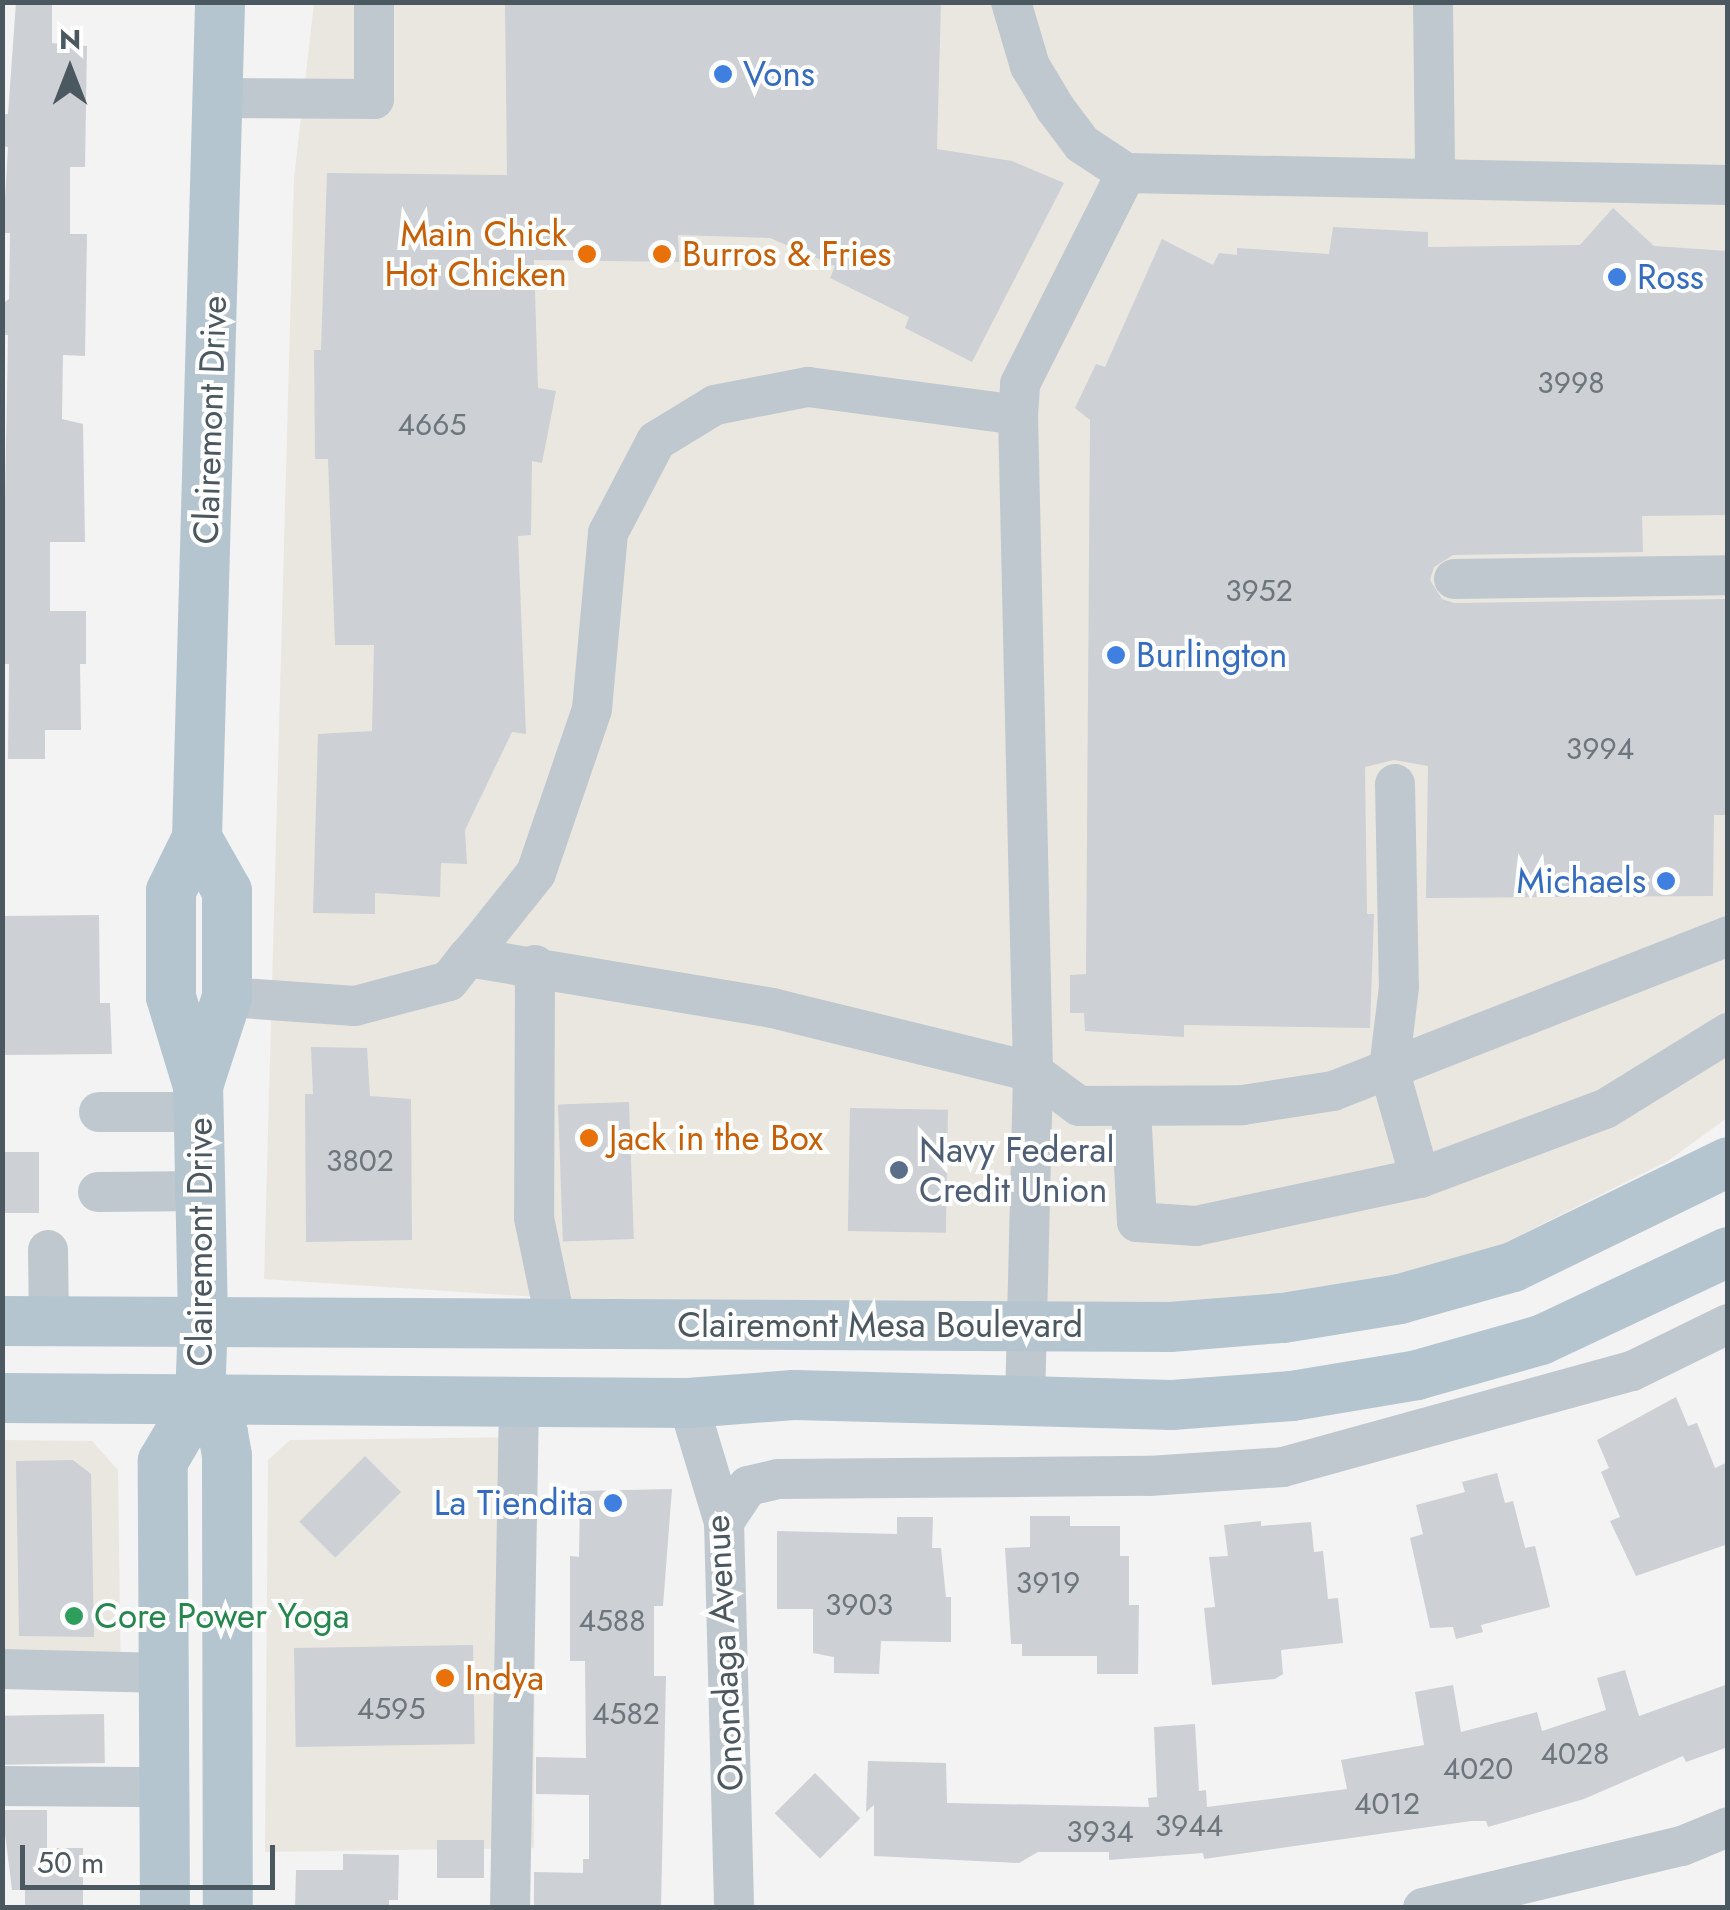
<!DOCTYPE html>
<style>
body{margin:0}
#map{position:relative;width:1730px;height:1910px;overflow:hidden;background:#f4f3f3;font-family:Jost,sans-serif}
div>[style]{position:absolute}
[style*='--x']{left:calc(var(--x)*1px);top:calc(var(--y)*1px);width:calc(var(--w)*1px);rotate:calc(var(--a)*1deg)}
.commercial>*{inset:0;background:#eae7e1}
.building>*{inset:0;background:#cdd0d4;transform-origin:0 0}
.minor>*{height:40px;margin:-20px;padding:0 20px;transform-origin:20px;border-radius:20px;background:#bfc8ce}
.major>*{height:50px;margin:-25px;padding:0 25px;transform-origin:25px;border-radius:25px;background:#b4c5cf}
.dots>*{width:28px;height:28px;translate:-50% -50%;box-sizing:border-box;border:5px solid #fff;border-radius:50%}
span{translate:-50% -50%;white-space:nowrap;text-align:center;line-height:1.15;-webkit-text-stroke:8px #fff;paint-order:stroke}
.number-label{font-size:30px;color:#6c767c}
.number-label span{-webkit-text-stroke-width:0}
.shop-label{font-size:35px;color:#366cbe}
.left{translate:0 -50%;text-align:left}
.right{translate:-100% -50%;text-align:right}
.food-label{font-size:35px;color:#c56008}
.street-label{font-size:35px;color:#4b585f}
.service-label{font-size:35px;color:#4e5e75}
.leisure-label{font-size:35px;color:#27864d}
.frame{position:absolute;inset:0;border:5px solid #4b585f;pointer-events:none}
.north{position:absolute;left:20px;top:20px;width:100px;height:100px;-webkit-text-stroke:8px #fff;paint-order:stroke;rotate:0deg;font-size:28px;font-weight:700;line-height:40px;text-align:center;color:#4b585f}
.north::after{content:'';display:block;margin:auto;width:35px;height:45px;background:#4b585f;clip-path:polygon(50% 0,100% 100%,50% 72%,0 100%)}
.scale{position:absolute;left:20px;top:1845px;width:255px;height:45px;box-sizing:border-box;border:5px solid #4b585f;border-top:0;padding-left:12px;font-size:30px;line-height:35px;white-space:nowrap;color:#4b585f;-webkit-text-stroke:8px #fff;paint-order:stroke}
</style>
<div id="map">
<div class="commercial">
<i style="clip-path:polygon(314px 3px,1727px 3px,1727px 1118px,1668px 1161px,1463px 1264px,1174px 1310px,583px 1300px,264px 1279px,294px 178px)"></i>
<i style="clip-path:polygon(536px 1437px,534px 1848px,265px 1852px,268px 1460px,290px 1440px)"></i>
<i style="clip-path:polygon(3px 1440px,92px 1441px,118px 1470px,121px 1689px,3px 1689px)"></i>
</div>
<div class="building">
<i style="clip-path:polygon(16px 2px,52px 2px,52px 43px,87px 46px,85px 167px,70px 167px,70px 234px,87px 234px,85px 356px,63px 355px,62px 419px,83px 424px,85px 542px,50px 542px,50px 611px,86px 611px,86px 664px,80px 664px,81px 730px,45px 730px,45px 759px,8px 759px,9px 664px,2px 664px,8px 335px,2px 335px,2px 304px,9px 299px,10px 233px,3px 233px,8px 147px,2px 146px,2px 114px,8px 114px)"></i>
<i style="clip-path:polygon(505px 2px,941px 2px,937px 149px,1012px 161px,1064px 183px,972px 362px,905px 328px,909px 317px,830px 278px,835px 266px,770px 238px,678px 235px,679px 262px,534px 260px,538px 388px,556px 391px,542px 463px,532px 461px,531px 535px,518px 536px,526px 734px,512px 732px,465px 830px,467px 864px,441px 863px,440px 897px,375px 893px,375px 914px,313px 913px,318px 734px,372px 731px,374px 645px,335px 645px,328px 459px,315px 459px,314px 350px,321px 350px,327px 173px,507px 175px)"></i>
<i style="clip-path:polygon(1613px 208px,1654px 246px,1728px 251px,1728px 515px,1642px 516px,1643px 552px,1453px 555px,1434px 567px,1430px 580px,1442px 599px,1454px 603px,1728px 599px,1728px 815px,1714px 815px,1713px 896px,1426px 898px,1428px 766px,1394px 760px,1365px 767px,1367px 914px,1374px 914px,1370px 1028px,1184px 1025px,1184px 1037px,1085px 1031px,1084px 1013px,1070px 1013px,1070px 975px,1086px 974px,1090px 420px,1075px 408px,1096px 364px,1105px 367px,1162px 239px,1213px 265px,1219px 253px,1237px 255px,1237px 248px,1329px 254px,1333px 227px,1428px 232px,1428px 247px,1580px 245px)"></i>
<i style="clip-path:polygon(99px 915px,100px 1003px,110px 1003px,112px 1054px,2px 1055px,2px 916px)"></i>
<i style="clip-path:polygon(311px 1047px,367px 1048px,370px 1096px,411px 1099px,412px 1240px,306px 1242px,305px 1094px,313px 1094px)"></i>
<i style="left:629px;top:1102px;width:137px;height:71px;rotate:88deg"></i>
<i style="left:850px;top:1108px;width:98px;height:123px;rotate:1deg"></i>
<i style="left:2px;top:1152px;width:37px;height:61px"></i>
<i style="clip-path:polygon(1676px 1397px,1688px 1426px,1697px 1423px,1715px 1468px,1728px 1462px,1728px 1544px,1636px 1576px,1610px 1521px,1620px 1517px,1601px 1472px,1609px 1468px,1597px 1440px)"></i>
<i style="left:365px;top:1456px;width:51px;height:93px;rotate:45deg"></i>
<i style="clip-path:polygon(16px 1461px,73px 1460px,91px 1474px,94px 1637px,19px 1636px)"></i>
<i style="clip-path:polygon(1497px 1473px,1505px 1503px,1513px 1501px,1525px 1548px,1535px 1546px,1550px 1607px,1481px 1625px,1483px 1632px,1456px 1639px,1453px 1627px,1430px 1628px,1410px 1538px,1423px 1534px,1416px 1505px,1465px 1492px,1462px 1482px)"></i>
<i style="clip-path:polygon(672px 1489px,663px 1606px,654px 1606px,654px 1676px,666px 1676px,661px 1908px,534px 1908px,534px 1872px,583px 1873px,583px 1859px,589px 1859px,589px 1795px,536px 1794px,536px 1757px,586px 1758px,585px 1661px,570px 1661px,570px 1556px,579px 1557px,580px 1491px)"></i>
<i style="clip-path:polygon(1030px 1516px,1070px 1516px,1070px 1526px,1120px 1526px,1120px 1556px,1129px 1556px,1129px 1605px,1139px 1605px,1138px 1674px,1097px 1674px,1097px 1656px,1022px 1656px,1022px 1644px,1011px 1644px,1005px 1548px,1030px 1547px)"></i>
<i style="clip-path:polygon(897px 1517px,933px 1517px,932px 1548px,941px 1548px,946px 1597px,951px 1597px,951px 1642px,881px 1641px,879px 1674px,834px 1673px,834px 1657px,813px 1653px,813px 1609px,777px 1609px,777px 1531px,897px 1534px)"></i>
<i style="clip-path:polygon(1261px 1521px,1261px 1526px,1311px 1522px,1314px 1552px,1323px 1551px,1328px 1599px,1338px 1598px,1343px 1643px,1281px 1650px,1283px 1674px,1275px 1679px,1212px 1685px,1204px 1608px,1215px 1607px,1209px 1557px,1228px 1556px,1224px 1525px)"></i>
<i style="left:473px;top:1645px;width:99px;height:179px;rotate:89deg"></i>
<i style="clip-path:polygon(1625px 1670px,1639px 1716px,1728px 1684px,1728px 1747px,1686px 1762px,1683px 1756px,1584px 1799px,1488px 1827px,1486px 1821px,1471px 1821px,1204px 1859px,1203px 1853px,1109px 1860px,1109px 1852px,1038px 1852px,1019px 1863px,874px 1856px,874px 1805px,866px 1812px,868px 1761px,946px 1763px,947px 1803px,1149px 1807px,1148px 1798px,1157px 1797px,1154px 1727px,1195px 1724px,1199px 1791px,1206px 1790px,1207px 1807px,1347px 1789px,1341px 1760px,1424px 1745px,1415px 1692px,1453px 1685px,1461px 1732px,1537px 1712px,1542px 1731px,1606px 1710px,1597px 1678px)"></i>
<i style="left:104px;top:1714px;width:49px;height:102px;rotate:89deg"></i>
<i style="left:815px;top:1773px;width:64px;height:57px;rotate:45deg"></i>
<i style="clip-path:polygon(2px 1810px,47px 1810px,47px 1848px,83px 1848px,83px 1908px,25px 1908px,25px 1890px,12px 1890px)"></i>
<i style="left:437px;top:1840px;width:47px;height:38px"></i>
<i style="clip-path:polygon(343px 1854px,399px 1855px,398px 1900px,389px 1900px,389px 1908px,295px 1908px,296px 1870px,343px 1870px)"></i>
</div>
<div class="minor">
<i style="--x:1011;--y:2;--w:67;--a:73.5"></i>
<i style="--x:1030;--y:66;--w:49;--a:59.2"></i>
<i style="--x:1055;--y:108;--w:45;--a:53.1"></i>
<i style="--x:1082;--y:144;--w:53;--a:33.4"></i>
<i style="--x:1433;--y:2;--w:176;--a:89.3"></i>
<i style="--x:215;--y:98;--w:159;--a:0.4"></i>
<i style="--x:374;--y:99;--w:97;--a:-90"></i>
<i style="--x:1018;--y:415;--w:31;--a:-86"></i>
<i style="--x:1020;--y:384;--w:236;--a:-63.3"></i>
<i style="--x:1126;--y:173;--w:602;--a:1.14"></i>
<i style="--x:1454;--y:579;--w:274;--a:-0.8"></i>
<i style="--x:1395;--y:784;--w:203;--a:88.9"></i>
<i style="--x:1399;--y:987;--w:83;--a:97"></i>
<i style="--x:1389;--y:1069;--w:113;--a:74.1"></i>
<i style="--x:1420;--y:1178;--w:197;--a:-20.5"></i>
<i style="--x:1605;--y:1109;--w:145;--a:-31.7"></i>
<i style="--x:535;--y:965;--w:253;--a:90.2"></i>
<i style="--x:534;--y:1218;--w:107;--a:78.2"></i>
<i style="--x:227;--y:997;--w:128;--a:4"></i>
<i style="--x:355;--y:1006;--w:97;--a:-14.9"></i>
<i style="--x:449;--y:981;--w:31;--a:-52"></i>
<i style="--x:468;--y:957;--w:20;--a:-49"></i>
<i style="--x:481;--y:942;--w:88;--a:-51.4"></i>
<i style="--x:536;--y:873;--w:173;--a:-71.1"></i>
<i style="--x:592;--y:709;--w:177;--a:-84.8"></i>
<i style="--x:608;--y:533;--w:104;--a:-62.4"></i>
<i style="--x:656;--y:441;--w:69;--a:-31.4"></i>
<i style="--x:715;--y:405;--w:95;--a:-11"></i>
<i style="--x:808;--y:387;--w:212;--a:7.6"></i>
<i style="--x:1018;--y:415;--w:657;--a:88.69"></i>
<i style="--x:1033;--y:1072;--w:268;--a:-166.2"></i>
<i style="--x:773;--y:1008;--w:309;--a:-170.5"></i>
<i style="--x:1131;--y:1108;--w:114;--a:87"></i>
<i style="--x:1137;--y:1222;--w:59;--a:3.9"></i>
<i style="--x:1196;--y:1226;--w:229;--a:-12.1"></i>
<i style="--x:99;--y:1112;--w:100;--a:0"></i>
<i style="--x:98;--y:1192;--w:104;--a:-0.6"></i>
<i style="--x:48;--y:1250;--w:71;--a:89.2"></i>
<i style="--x:688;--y:1403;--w:124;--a:73.2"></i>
<i style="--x:724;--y:1522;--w:386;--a:88.5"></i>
<i style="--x:1025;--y:1403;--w:331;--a:-88.6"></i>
<i style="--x:1033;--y:1072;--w:57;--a:36.5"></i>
<i style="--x:1079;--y:1106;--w:164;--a:-0.3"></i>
<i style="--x:1243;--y:1105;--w:91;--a:-8.8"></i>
<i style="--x:1333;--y:1091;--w:424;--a:-21.4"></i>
<i style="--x:724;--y:1522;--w:43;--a:-56.3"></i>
<i style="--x:748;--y:1486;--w:31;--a:-13"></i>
<i style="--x:778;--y:1479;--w:371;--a:-0.5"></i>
<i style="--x:1149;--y:1476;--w:134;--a:-3.8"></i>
<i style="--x:1283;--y:1467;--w:362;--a:-15.4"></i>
<i style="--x:1632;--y:1371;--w:107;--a:-26.1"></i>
<i style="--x:2;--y:1669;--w:162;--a:1.4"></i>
<i style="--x:2;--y:1786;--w:163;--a:0.4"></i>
<i style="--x:510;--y:1908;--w:507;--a:-88.98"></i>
<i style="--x:1423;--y:1908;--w:266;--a:-13.5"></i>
<i style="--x:1682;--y:1846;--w:50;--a:-22.4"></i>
</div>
<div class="major">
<i style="--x:197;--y:838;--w:61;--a:60.5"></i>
<i style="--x:227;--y:891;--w:106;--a:90"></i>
<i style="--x:227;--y:997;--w:94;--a:108"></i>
<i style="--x:2;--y:1321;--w:1168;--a:0.29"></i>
<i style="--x:1170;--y:1327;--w:113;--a:-4.6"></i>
<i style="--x:1283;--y:1318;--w:119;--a:-9.2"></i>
<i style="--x:1400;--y:1299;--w:117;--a:-15.8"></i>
<i style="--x:1513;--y:1267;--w:239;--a:-26"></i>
<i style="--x:2;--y:1398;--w:686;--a:0.42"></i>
<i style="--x:688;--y:1403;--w:106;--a:-4.3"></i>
<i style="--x:794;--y:1395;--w:378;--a:1.5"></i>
<i style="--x:1172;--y:1405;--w:120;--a:-4.3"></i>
<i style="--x:1292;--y:1396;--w:127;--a:-9.5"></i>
<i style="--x:1417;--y:1375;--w:129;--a:-15.8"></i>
<i style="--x:1541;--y:1340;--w:207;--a:-25.2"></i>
<i style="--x:200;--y:1398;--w:42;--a:56.7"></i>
<i style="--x:223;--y:1433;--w:23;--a:80"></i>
<i style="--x:227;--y:1456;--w:452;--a:89.9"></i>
<i style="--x:165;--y:1908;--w:447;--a:-90.3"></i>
<i style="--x:163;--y:1461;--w:73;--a:-59.6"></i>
<i style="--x:200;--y:1398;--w:78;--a:-87.8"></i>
<i style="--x:203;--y:1320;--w:234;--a:-91.2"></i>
<i style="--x:198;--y:1086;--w:93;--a:-106.9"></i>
<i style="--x:171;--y:997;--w:106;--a:-90"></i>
<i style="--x:171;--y:891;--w:59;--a:-63.9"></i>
<i style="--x:197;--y:838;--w:836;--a:-88.42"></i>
</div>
<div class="dots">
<i style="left:723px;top:74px;background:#3f7fe0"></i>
<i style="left:587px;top:254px;background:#e8710a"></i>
<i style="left:662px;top:254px;background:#e8710a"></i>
<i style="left:1617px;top:277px;background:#3f7fe0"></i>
<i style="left:1116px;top:655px;background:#3f7fe0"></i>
<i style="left:1666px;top:881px;background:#3f7fe0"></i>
<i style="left:589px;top:1138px;background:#e8710a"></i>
<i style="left:899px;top:1170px;background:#5c6f8a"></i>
<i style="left:613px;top:1503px;background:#3f7fe0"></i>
<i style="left:74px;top:1616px;background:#2e9e5b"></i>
<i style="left:445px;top:1678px;background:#e8710a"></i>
</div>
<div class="number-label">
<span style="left:1571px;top:383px">3998</span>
<span style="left:432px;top:425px">4665</span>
<span style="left:1259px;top:591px">3952</span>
<span style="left:1600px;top:749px">3994</span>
<span style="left:360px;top:1161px">3802</span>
<span style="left:1048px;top:1583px">3919</span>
<span style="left:859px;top:1605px">3903</span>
<span style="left:612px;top:1621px">4588</span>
<span style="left:391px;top:1709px">4595</span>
<span style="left:626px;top:1714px">4582</span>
<span style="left:1575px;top:1754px">4028</span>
<span style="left:1478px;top:1769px">4020</span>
<span style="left:1387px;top:1804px">4012</span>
<span style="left:1189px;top:1826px">3944</span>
<span style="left:1100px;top:1832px">3934</span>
</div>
<div class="shop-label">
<span class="left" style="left:743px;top:74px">Vons</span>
<span class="left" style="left:1637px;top:277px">Ross</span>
<span class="left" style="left:1136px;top:655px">Burlington</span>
<span class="right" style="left:1646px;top:881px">Michaels</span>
<span class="right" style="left:593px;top:1503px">La Tiendita</span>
</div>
<div class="food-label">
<span class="right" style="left:567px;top:254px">Main Chick<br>Hot Chicken</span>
<span class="left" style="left:682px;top:254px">Burros &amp; Fries</span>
<span class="left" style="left:609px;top:1138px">Jack in the Box</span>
<span class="left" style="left:465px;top:1678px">Indya</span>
</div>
<div class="street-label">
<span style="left:210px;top:420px;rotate:-88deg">Clairemont Drive</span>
<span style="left:200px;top:1242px;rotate:-90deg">Clairemont Drive</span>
<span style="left:880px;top:1325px">Clairemont Mesa Boulevard</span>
<span style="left:724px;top:1653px;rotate:-93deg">Onondaga Avenue</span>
</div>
<div class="service-label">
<span class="left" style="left:919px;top:1170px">Navy Federal<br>Credit Union</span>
</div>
<div class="leisure-label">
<span class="left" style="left:94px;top:1616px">Core Power Yoga</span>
</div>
<div class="frame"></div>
<div class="north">N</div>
<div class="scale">50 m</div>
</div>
